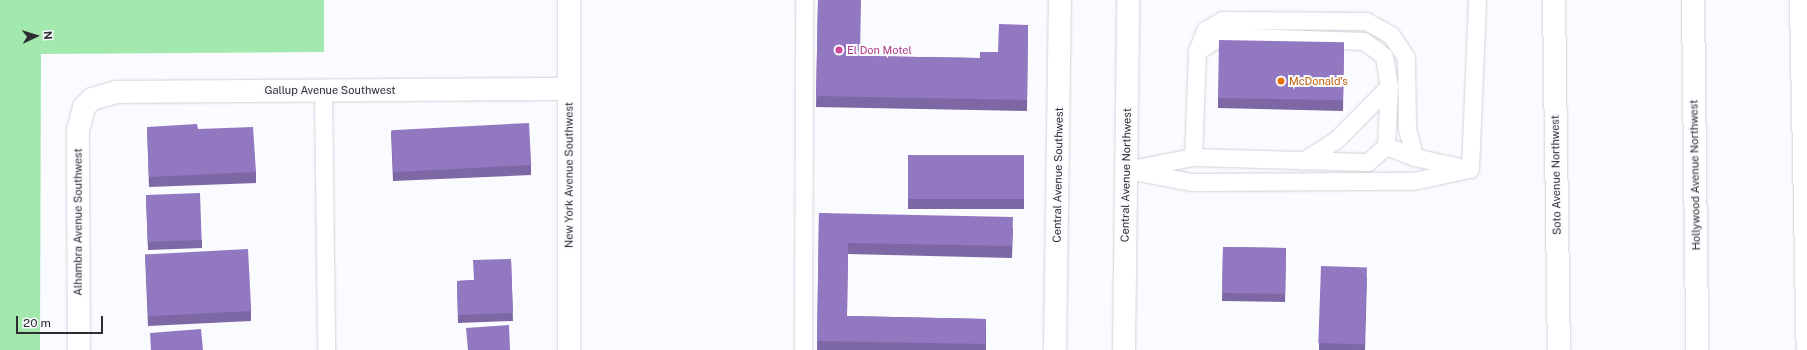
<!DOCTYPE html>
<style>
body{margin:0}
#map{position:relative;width:1807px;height:350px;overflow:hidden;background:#fafbff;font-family:"Public Sans",sans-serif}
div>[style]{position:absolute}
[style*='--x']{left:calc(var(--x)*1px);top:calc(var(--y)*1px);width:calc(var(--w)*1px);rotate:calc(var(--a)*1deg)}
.green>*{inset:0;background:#a3e9ad}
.roads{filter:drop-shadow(0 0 1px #d0d2da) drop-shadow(0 0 1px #d0d2da)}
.lane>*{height:17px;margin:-8.5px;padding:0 8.5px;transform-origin:8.5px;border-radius:8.5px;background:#fff}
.street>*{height:22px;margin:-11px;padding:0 11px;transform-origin:11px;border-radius:11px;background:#fff}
.primary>*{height:22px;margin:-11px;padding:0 11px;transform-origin:11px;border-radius:11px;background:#fff}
.wall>*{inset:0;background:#7d67a5;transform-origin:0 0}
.building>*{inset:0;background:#9178c0;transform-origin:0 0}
.dots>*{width:11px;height:11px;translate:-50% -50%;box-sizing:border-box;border:2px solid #fafbff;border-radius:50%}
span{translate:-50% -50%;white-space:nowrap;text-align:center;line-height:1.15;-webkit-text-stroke:4px #fafbff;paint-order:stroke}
.hotel-label{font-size:11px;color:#b23c85}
.left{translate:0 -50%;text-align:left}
.food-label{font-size:11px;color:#c56008}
.street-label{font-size:11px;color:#2c2d30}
.north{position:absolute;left:16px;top:16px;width:40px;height:40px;-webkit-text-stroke:3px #fafbff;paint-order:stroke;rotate:86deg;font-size:11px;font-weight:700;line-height:16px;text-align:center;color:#2c2d30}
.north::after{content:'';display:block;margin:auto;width:14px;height:18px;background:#2c2d30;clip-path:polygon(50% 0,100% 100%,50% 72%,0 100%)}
.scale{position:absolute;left:16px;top:316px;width:87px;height:18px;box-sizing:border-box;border:2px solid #2c2d30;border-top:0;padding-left:5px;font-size:12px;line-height:14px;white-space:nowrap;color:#2c2d30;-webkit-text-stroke:3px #fafbff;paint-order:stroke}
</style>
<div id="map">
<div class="green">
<i style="clip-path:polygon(0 0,324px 0,324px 52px,41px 54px,40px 350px,0 350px)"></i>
</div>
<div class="roads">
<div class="lane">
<i style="--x:1798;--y:0;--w:350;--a:88.9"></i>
<i style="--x:1197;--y:51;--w:29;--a:-31"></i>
<i style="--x:1222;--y:36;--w:142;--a:2"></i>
<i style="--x:1364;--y:41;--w:25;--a:37"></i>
<i style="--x:1384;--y:56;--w:30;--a:81"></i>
<i style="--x:1389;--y:86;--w:60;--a:92.9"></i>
<i style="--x:1386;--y:146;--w:30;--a:21"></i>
<i style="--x:323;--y:91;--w:259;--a:89.3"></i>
<i style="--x:1193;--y:157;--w:175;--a:1.6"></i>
<i style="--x:1368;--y:162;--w:24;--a:-42"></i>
<i style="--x:1303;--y:161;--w:40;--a:-32.9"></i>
<i style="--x:1337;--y:139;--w:74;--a:-45.5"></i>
<i style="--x:1470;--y:169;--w:169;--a:-87.6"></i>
<i style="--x:1126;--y:170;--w:68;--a:-11"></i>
<i style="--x:1193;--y:157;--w:106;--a:-87.8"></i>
<i style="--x:1197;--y:51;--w:22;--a:-69"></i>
<i style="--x:1205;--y:30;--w:20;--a:-30"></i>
<i style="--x:1222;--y:20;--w:144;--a:0.4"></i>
<i style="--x:1366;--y:21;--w:29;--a:29"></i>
<i style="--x:1391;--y:35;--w:27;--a:56"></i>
<i style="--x:1406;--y:57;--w:71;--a:89.2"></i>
<i style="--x:1407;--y:128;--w:30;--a:76"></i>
<i style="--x:1414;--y:157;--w:57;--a:12.1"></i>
<i style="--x:1138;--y:172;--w:55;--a:10.5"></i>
<i style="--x:1192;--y:182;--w:221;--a:-0.3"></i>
<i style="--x:1413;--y:181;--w:52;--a:-12.2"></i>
<i style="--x:803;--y:350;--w:350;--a:-89.8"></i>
</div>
<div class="street">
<i style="--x:569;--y:0;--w:350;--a:90"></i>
<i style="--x:1554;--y:0;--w:350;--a:89.2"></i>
<i style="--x:1693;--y:0;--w:350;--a:89.3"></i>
<i style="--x:79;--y:350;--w:220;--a:-90.3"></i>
<i style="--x:78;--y:130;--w:24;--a:-75"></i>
<i style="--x:84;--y:107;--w:11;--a:-45"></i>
<i style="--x:92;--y:99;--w:25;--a:-16"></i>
<i style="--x:116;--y:92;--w:453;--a:-0.4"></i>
</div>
<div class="primary">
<i style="--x:1055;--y:350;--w:350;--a:-89.2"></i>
<i style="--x:1124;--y:350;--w:350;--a:-89.3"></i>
</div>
</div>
<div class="wall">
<i style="clip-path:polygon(818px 0,860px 56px,980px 58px,998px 52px,1028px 25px,1027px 111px,816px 107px)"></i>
<i style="clip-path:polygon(1344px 43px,1343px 111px,1218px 108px,1218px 98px)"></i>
<i style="clip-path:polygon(147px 127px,198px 129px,256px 172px,256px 183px,149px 187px)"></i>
<i style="clip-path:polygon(391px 132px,531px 165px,531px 175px,393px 181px)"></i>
<i style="left:908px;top:155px;width:116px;height:54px"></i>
<i style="clip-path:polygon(146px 195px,202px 240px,202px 248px,148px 250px)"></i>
<i style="clip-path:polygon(819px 213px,1013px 228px,1012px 258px,848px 254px,847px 316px,986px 319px,986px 350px,817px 350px)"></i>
<i style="left:1223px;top:247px;width:63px;height:54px;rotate:1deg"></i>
<i style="clip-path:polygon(145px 254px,251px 311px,251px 321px,148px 326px)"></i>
<i style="clip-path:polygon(511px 259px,513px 321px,458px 323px,457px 281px,474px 280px)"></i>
<i style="clip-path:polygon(1367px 276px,1365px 350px,1319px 350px,1319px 343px)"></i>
</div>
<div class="building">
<i style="clip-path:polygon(818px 0,861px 0,860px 56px,980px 58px,980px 52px,998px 52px,999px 24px,1028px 25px,1027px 100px,816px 96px)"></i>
<i style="left:1219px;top:40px;width:125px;height:58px;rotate:1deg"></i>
<i style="left:529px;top:123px;width:42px;height:138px;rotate:87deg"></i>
<i style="clip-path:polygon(197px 124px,198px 129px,253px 127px,256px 172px,149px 177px,147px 127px)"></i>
<i style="left:908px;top:155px;width:116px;height:44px"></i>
<i style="left:200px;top:193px;width:47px;height:54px;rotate:88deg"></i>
<i style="clip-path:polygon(819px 213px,1013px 217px,1012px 246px,848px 243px,847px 316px,986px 319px,985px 344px,817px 341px)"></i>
<i style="left:1223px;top:247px;width:63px;height:46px;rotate:1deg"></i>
<i style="left:248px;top:249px;width:62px;height:103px;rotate:87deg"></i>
<i style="clip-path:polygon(511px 259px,513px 313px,458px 315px,457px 281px,474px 280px,473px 260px)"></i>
<i style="left:1321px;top:266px;width:46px;height:77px;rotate:2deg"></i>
<i style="clip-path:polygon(509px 325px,510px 350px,468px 350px,466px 328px)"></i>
<i style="clip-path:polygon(201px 329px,203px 350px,151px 350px,150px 333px)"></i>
</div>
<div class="dots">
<i style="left:839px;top:50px;background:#d1479c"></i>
<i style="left:1281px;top:81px;background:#e8710a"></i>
</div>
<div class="hotel-label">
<span class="left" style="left:847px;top:50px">El Don Motel</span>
</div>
<div class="food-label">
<span class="left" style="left:1289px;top:81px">McDonald's</span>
</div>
<div class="street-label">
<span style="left:330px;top:90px">Gallup Avenue Southwest</span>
<span style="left:569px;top:175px;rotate:-90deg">New York Avenue Southwest</span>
<span style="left:1058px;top:175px;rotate:-89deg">Central Avenue Southwest</span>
<span style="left:1126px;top:175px;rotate:-89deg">Central Avenue Northwest</span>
<span style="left:1556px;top:175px;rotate:-91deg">Soto Avenue Northwest</span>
<span style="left:1695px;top:175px;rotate:-91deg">Hollywood Avenue Northwest</span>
<span style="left:78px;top:222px;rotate:-90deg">Alhambra Avenue Southwest</span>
</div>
<div class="north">N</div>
<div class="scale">20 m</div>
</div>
